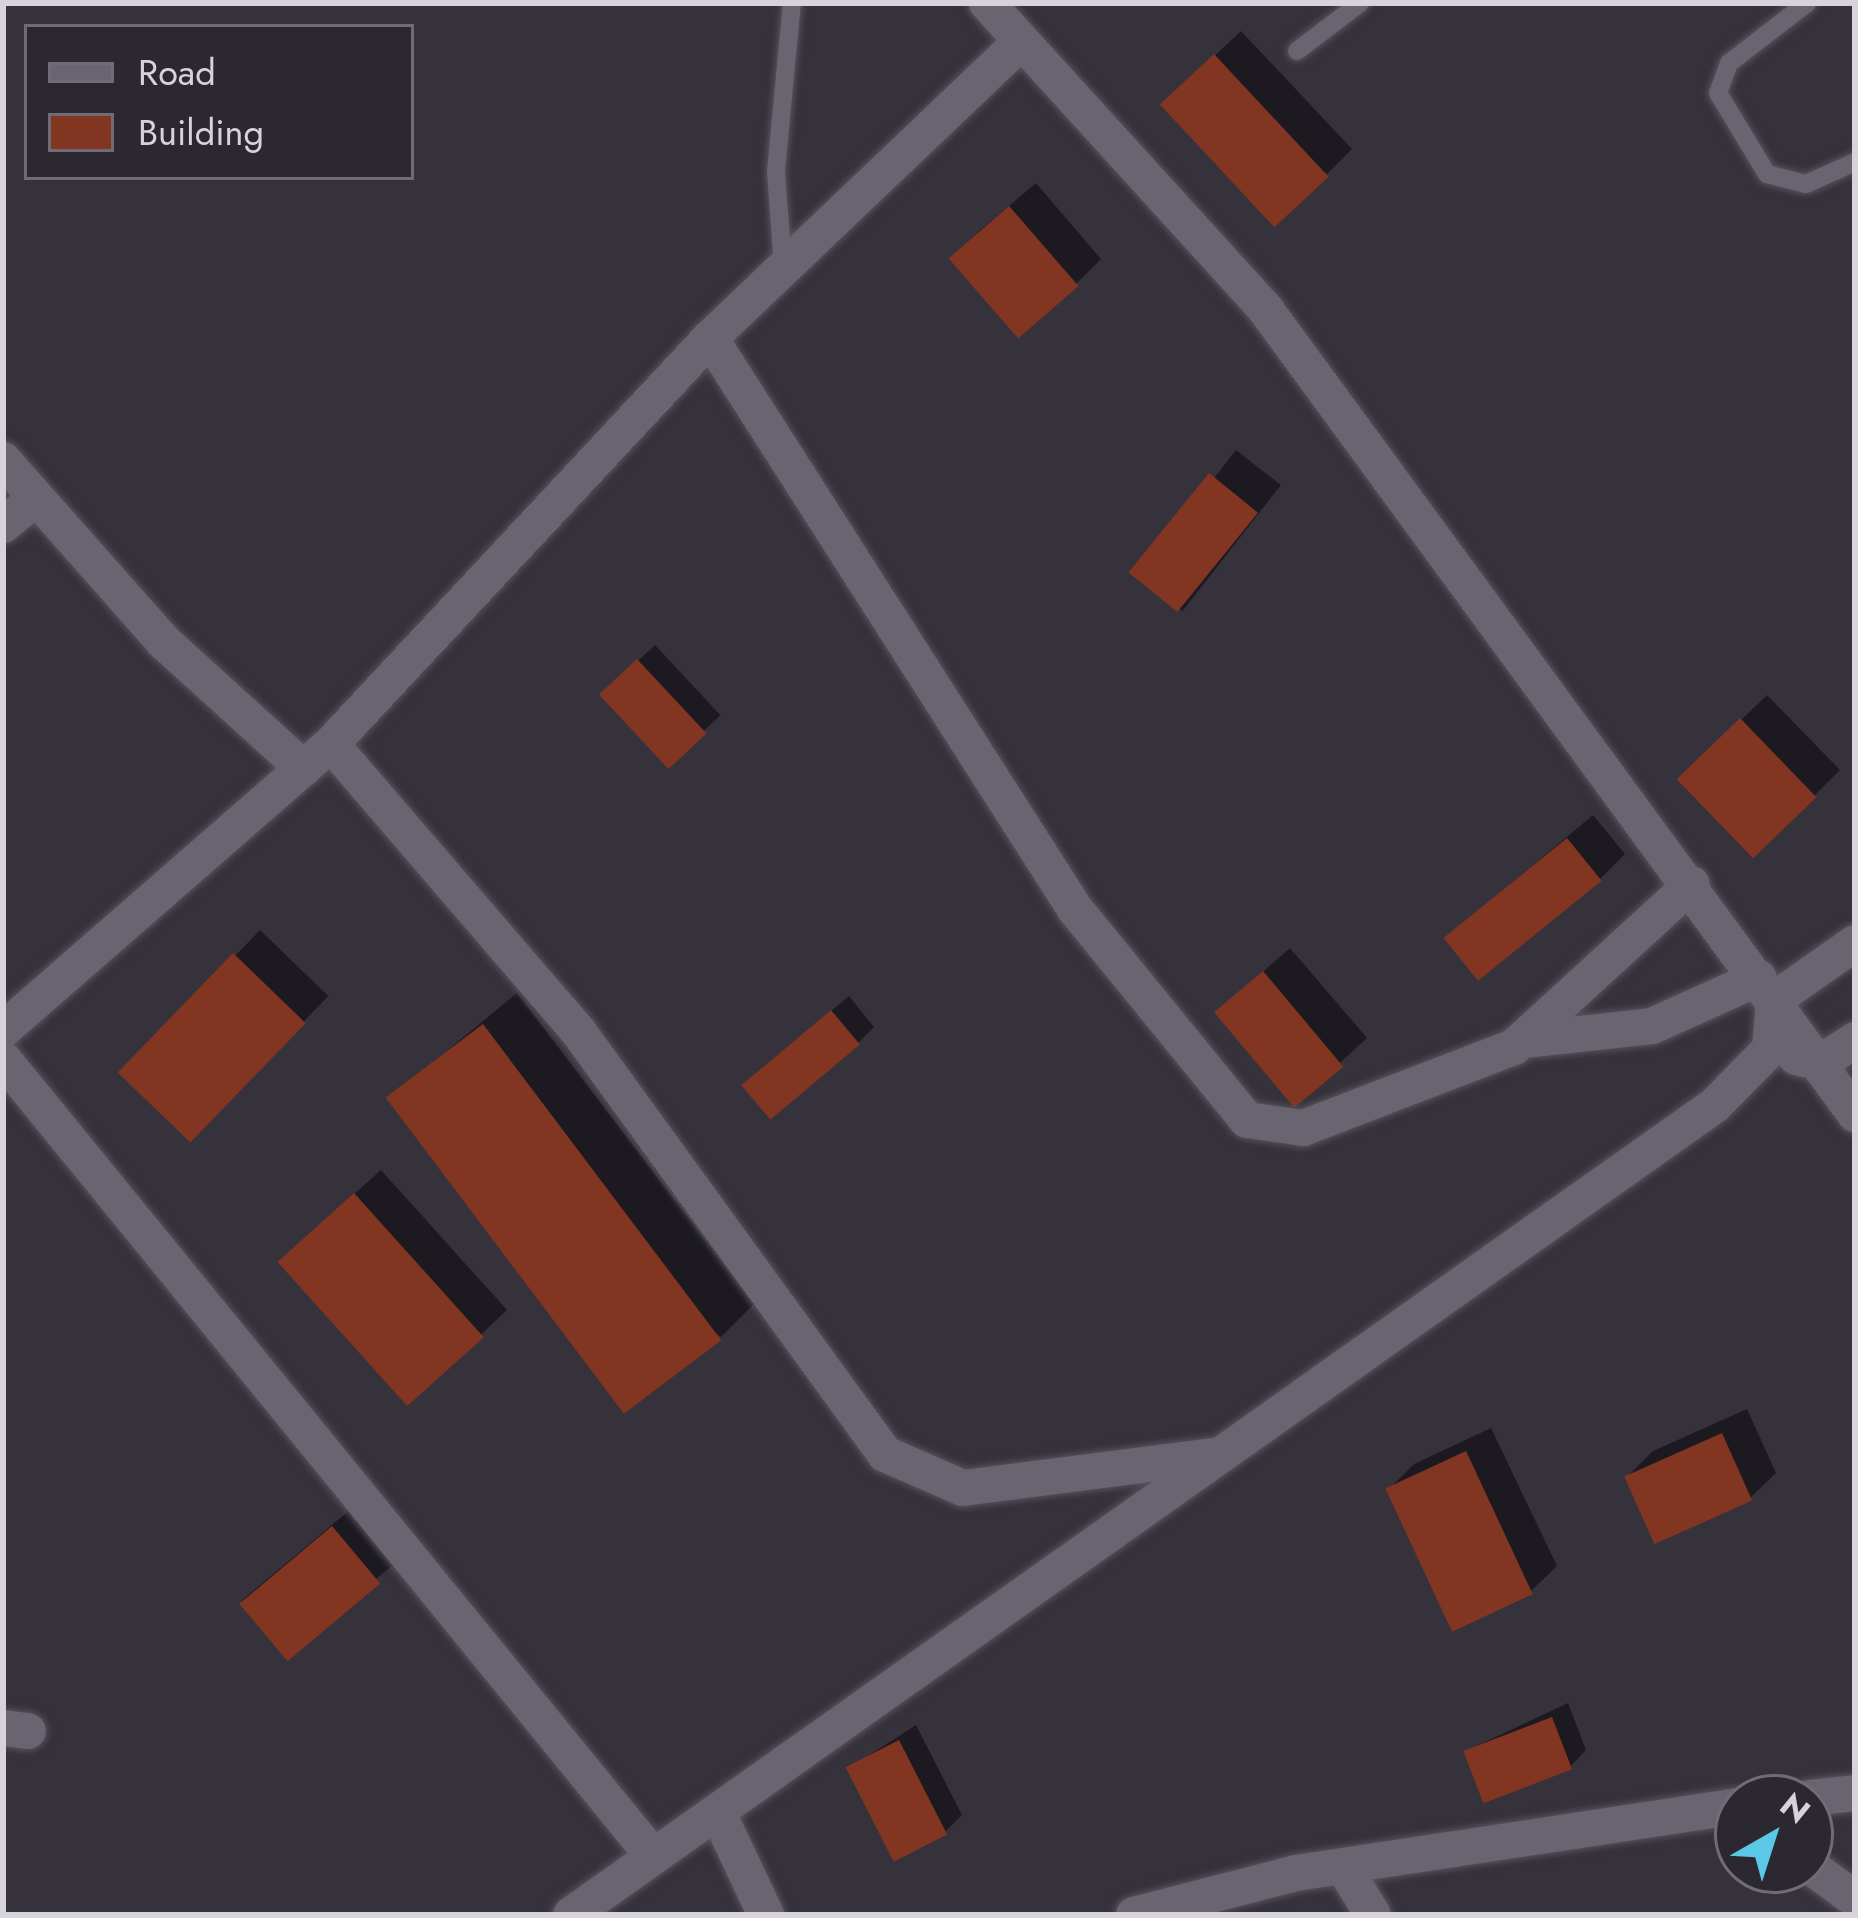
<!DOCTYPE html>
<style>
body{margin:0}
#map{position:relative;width:1858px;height:1918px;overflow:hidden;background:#36323c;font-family:Jost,sans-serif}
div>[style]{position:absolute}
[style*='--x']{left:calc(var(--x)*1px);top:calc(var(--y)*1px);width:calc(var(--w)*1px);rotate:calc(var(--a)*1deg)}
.shadow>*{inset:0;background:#0007;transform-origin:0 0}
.building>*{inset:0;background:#823521;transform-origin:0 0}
.roads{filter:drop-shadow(0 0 3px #54515a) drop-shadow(0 0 3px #54515a)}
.lane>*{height:18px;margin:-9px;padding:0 9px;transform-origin:9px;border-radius:9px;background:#69646f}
.street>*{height:36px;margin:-18px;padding:0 18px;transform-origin:18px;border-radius:18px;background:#69646f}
span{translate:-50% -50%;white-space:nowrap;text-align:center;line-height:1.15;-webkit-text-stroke:9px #2c2831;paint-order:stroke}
.frame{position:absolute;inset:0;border:6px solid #d6d3da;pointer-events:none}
.legend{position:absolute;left:24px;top:24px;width:390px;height:156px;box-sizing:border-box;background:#2c2831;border:3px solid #706c75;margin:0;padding:15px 21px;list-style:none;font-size:36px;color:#d6d3da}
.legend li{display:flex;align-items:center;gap:24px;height:60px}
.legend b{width:60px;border:3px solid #706c75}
.north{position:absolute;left:1714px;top:1774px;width:120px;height:120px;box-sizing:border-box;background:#2c2831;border:3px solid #706c75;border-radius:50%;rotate:39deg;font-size:33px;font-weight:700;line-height:48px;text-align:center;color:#d6d3da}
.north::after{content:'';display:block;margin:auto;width:42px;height:54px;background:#5ac8e6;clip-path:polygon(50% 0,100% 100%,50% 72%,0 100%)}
</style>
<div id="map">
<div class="shadow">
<i style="clip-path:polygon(1241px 31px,1352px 149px,1327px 174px,1189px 80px)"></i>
<i style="clip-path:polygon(1036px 183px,1101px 259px,1076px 284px,977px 233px)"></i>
<i style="left:1236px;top:450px;width:57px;height:160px;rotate:38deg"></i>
<i style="left:655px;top:645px;width:96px;height:71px;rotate:47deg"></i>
<i style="clip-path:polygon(1767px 695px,1840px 770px,1815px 795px,1680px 779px)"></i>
<i style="clip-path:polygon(1593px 815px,1625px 854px,1600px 879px,1447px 937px)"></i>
<i style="left:260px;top:930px;width:95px;height:199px;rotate:44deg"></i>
<i style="clip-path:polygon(1290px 948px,1367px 1038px,1296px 1103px,1244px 988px)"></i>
<i style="clip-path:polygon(517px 993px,754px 1304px,721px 1337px,390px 1098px)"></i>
<i style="clip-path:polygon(849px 996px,874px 1027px,858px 1043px,762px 1069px)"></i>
<i style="clip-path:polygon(381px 1170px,507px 1310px,408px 1403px,306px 1237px)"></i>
<i style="clip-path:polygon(1747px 1409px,1776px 1473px,1750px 1498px,1628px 1476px,1653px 1451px)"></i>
<i style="clip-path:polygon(1491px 1428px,1557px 1566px,1531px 1591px,1389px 1489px,1414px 1464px)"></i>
<i style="left:358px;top:1503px;width:70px;height:152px;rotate:50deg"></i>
<i style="clip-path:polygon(1568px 1703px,1586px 1750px,1570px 1767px,1466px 1751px)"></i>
<i style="clip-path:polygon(916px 1725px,962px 1815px,945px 1832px,849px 1768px)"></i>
</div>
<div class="building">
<i style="left:1214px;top:54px;width:168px;height:74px;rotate:47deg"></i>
<i style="left:1009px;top:206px;width:106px;height:80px;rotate:49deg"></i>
<i style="left:1209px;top:473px;width:63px;height:128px;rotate:39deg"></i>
<i style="left:637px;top:659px;width:102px;height:52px;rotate:47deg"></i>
<i style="left:1740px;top:718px;width:110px;height:88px;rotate:46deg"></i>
<i style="left:1567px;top:838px;width:55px;height:159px;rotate:51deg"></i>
<i style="left:233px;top:953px;width:101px;height:166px;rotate:44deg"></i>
<i style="left:1263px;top:971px;width:125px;height:64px;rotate:50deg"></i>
<i style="left:831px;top:1010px;width:45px;height:117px;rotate:50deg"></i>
<i style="left:483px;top:1024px;width:396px;height:122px;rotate:53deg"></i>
<i style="left:354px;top:1193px;width:194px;height:103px;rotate:48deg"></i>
<i style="left:1722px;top:1433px;width:74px;height:107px;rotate:66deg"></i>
<i style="left:1466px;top:1451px;width:158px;height:89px;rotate:65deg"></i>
<i style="left:332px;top:1526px;width:75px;height:121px;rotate:50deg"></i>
<i style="left:1552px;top:1717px;width:56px;height:95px;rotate:69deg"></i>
<i style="left:899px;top:1740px;width:106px;height:60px;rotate:63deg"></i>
</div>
<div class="roads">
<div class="lane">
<i style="--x:1807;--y:3;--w:98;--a:142.4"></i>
<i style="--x:1729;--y:63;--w:32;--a:110"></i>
<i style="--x:1718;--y:93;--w:95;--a:58.8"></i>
<i style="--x:1767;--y:174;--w:40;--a:14.4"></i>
<i style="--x:1806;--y:184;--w:54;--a:-24.2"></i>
<i style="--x:1297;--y:51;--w:79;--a:-37.3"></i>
<i style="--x:783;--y:267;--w:96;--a:-94.2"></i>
<i style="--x:776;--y:171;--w:169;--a:-84.6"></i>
</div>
<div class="street">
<i style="--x:987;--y:3;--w:415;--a:47.7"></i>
<i style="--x:1266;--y:310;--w:997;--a:53.77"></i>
<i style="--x:710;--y:338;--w:678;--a:57.41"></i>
<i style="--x:1075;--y:909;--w:272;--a:50.8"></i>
<i style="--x:1247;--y:1120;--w:57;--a:8.1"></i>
<i style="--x:1303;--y:1128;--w:226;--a:-21"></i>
<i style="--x:1514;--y:1047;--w:241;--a:-42.5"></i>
<i style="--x:3;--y:460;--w:243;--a:48.5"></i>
<i style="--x:164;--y:642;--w:188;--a:42.2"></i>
<i style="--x:3;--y:525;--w:36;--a:-39"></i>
<i style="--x:331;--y:744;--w:379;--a:49.3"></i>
<i style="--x:578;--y:1031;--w:523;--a:54.03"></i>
<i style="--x:885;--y:1454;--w:85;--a:23.6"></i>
<i style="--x:963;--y:1488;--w:252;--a:-7.3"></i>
<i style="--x:3;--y:1030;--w:435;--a:-41.1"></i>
<i style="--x:331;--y:744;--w:555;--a:-46.97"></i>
<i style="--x:710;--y:338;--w:427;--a:-43.6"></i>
<i style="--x:1524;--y:1040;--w:129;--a:-6.2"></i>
<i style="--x:1652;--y:1026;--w:117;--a:-24.2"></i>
<i style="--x:1796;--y:1057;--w:25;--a:14"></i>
<i style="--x:1820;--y:1063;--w:42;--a:-33.3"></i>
<i style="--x:3;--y:1059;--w:1028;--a:50.8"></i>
<i style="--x:3;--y:1728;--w:25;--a:7"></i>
<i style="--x:1810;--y:1798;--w:45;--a:-6.3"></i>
<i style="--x:718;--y:1813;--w:113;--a:64.8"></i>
<i style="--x:1343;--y:1866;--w:57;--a:58.5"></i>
<i style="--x:1810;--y:1866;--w:56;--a:36.3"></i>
<i style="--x:571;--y:1915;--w:1402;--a:-35.3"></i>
<i style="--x:1715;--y:1105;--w:78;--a:-45.5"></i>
<i style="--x:1770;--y:1049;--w:49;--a:-85.3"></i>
<i style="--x:1774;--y:1000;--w:99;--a:-35.1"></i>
<i style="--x:1134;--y:1915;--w:167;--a:-14.5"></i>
<i style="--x:1296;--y:1873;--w:447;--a:-8.6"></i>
</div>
</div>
<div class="frame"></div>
<ul class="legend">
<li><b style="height:15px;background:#69646f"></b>Road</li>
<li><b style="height:33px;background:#823521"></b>Building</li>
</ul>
<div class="north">N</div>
</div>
